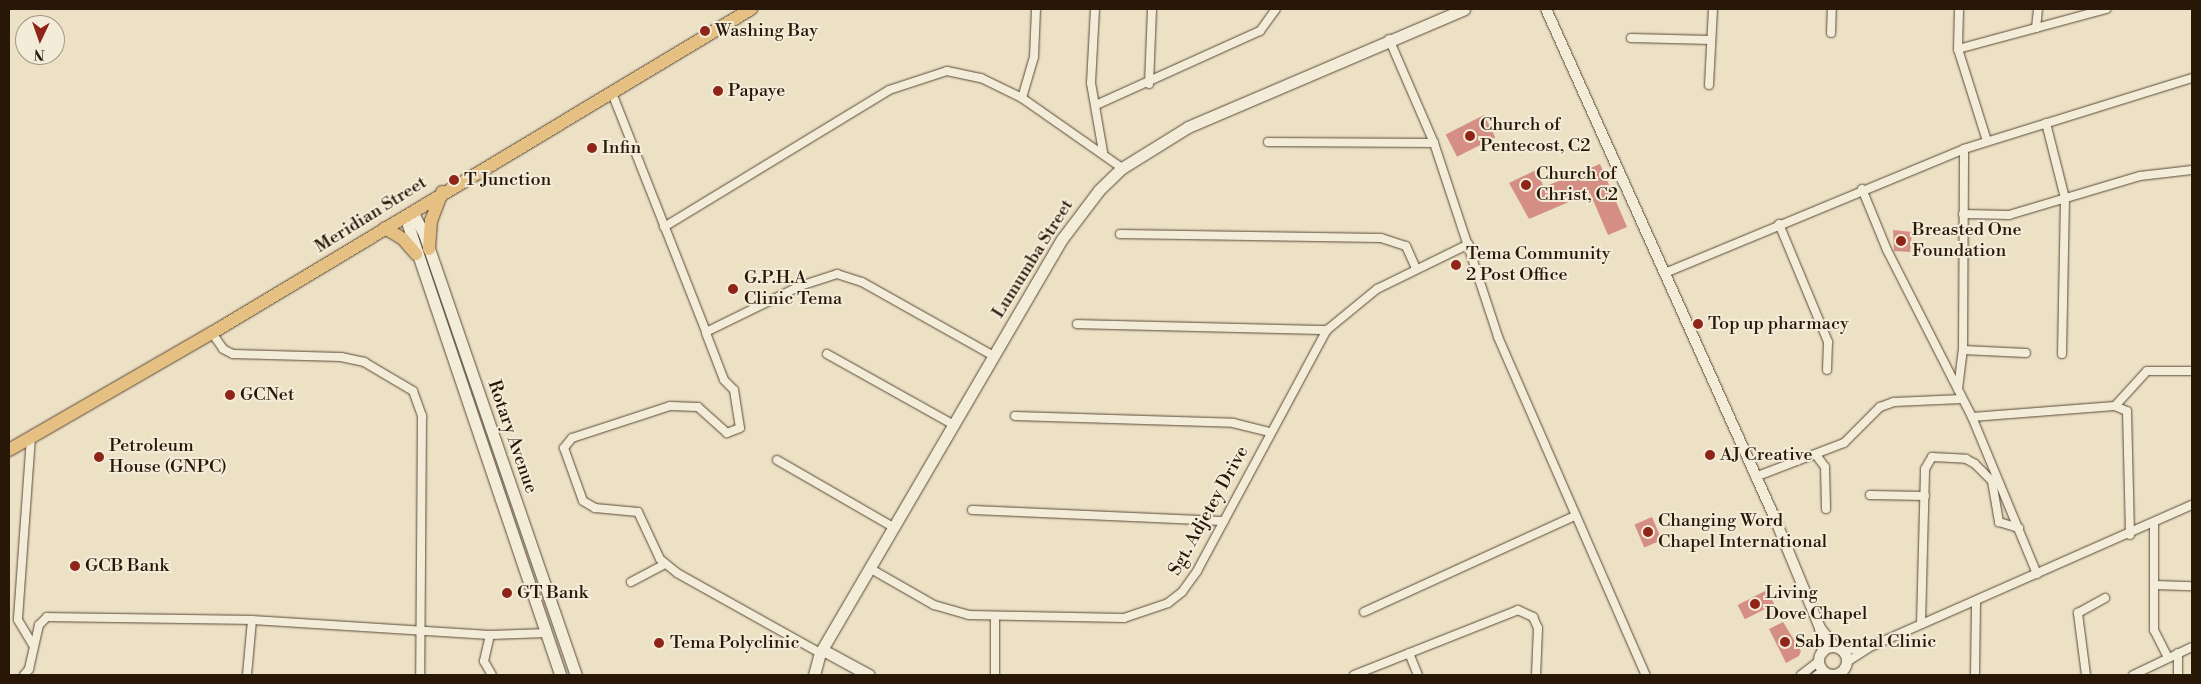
<!DOCTYPE html>
<style>
body{margin:0}
#map{position:relative;width:2201px;height:684px;overflow:hidden;background:#ede1c5;font-family:"Libre Bodoni",serif}
div>[style]{position:absolute}
[style*='--x']{left:calc(var(--x)*1px);top:calc(var(--y)*1px);width:calc(var(--w)*1px);rotate:calc(var(--a)*1deg)}
.building>*{inset:0;background:#d58e83;transform-origin:0 0}
.roads{filter:drop-shadow(0 0 1px #594936) drop-shadow(0 0 1px #594936)}
.minor>*{height:8px;margin:-4px;padding:0 4px;transform-origin:4px;border-radius:4px;background:#f3ecd9}
.tertiary>*{height:10px;margin:-5px;padding:0 5px;transform-origin:5px;border-radius:5px;background:#f3ecd9}
.tertiary>.ring{margin:-5px;padding:0;box-sizing:content-box;background:none;border:10px solid #f3ecd9;border-radius:50%}
.secondary>*{height:11px;margin:-5.5px;padding:0 5.5px;transform-origin:5.5px;border-radius:5.5px;background:#f3ecd9}
.primary>*{height:12px;margin:-6px;padding:0 6px;transform-origin:6px;border-radius:6px;background:#e6c082}
.dots>*{width:14px;height:14px;translate:-50% -50%;box-sizing:border-box;border:2px solid #f3ecd9;border-radius:50%}
span{translate:-50% -50%;white-space:nowrap;text-align:center;line-height:1.15;-webkit-text-stroke:4px #f3ecd9;paint-order:stroke}
.poi-label{font-size:18px;color:#281606}
.left{translate:0 -50%;text-align:left}
.street-label{font-size:18px;color:#281606}
.frame{position:absolute;inset:0;border:10px solid #281606;pointer-events:none}
.north{position:absolute;left:15px;top:15px;width:50px;height:50px;box-sizing:border-box;background:#f3ecd9;border:1px solid #a29685;border-radius:50%;rotate:183deg;font-size:14px;font-weight:700;line-height:20px;text-align:center;color:#281606}
.north::after{content:'';display:block;margin:auto;width:18px;height:22px;background:#8f2418;clip-path:polygon(50% 0,100% 100%,50% 72%,0 100%)}
</style>
<div id="map">
<div class="building">
<i style="left:1484px;top:115px;width:25px;height:43px;rotate:63deg"></i>
<i style="clip-path:polygon(1600px 164px,1627px 227px,1608px 235px,1590px 193px,1529px 219px,1509px 183px,1536px 170px,1544px 187px)"></i>
<i style="clip-path:polygon(1893px 230px,1912px 232px,1910px 252px,1894px 251px)"></i>
<i style="left:1652px;top:517px;width:25px;height:19px;rotate:67deg"></i>
<i style="left:1767px;top:590px;width:16px;height:33px;rotate:63deg"></i>
<i style="clip-path:polygon(1783px 622px,1801px 651px,1799px 656px,1786px 663px,1769px 629px)"></i>
</div>
<div class="roads">
<div class="minor">
<i style="--x:1095;--y:9;--w:74;--a:93.1"></i>
<i style="--x:1091;--y:83;--w:70;--a:80.1"></i>
<i style="--x:1959;--y:9;--w:40;--a:91.4"></i>
<i style="--x:1958;--y:49;--w:96;--a:72.5"></i>
<i style="--x:2036;--y:28;--w:73;--a:-15.2"></i>
<i style="--x:1831;--y:33;--w:24;--a:-88"></i>
<i style="--x:1631;--y:38;--w:80;--a:1.4"></i>
<i style="--x:1389;--y:39;--w:113;--a:66.6"></i>
<i style="--x:1434;--y:143;--w:204;--a:71.7"></i>
<i style="--x:1498;--y:337;--w:369;--a:66.4"></i>
<i style="--x:1958;--y:49;--w:81;--a:-15.1"></i>
<i style="--x:2036;--y:28;--w:19;--a:-84"></i>
<i style="--x:1149;--y:84;--w:75;--a:-87.7"></i>
<i style="--x:1709;--y:85;--w:76;--a:-87"></i>
<i style="--x:612;--y:93;--w:257;--a:68.5"></i>
<i style="--x:706;--y:332;--w:105;--a:-26.1"></i>
<i style="--x:800;--y:286;--w:39;--a:-18"></i>
<i style="--x:837;--y:274;--w:26;--a:18"></i>
<i style="--x:862;--y:282;--w:151;--a:29.3"></i>
<i style="--x:1022;--y:98;--w:43;--a:-73.7"></i>
<i style="--x:1034;--y:57;--w:48;--a:-87.6"></i>
<i style="--x:1096;--y:105;--w:180;--a:-24.3"></i>
<i style="--x:1260;--y:31;--w:27;--a:-54"></i>
<i style="--x:2046;--y:123;--w:77;--a:75.8"></i>
<i style="--x:2065;--y:198;--w:156;--a:91.1"></i>
<i style="--x:1268;--y:142;--w:166;--a:0.3"></i>
<i style="--x:1862;--y:189;--w:66;--a:67.7"></i>
<i style="--x:1887;--y:250;--w:187;--a:63"></i>
<i style="--x:1972;--y:417;--w:143;--a:-4.4"></i>
<i style="--x:2115;--y:406;--w:13;--a:23"></i>
<i style="--x:2127;--y:411;--w:124;--a:88.6"></i>
<i style="--x:1963;--y:214;--w:46;--a:1.2"></i>
<i style="--x:2009;--y:215;--w:137;--a:-16.6"></i>
<i style="--x:2140;--y:176;--w:52;--a:-6.6"></i>
<i style="--x:1779;--y:224;--w:128;--a:67.4"></i>
<i style="--x:1828;--y:342;--w:28;--a:92"></i>
<i style="--x:664;--y:227;--w:263;--a:-31.3"></i>
<i style="--x:889;--y:90;--w:61;--a:-18.1"></i>
<i style="--x:947;--y:71;--w:35;--a:12"></i>
<i style="--x:981;--y:78;--w:46;--a:26"></i>
<i style="--x:1022;--y:98;--w:122;--a:35"></i>
<i style="--x:1120;--y:234;--w:261;--a:0.9"></i>
<i style="--x:1381;--y:238;--w:26;--a:18"></i>
<i style="--x:1406;--y:246;--w:24;--a:66"></i>
<i style="--x:1665;--y:273;--w:324;--a:-22.5"></i>
<i style="--x:1964;--y:149;--w:239;--a:-17.3"></i>
<i style="--x:1077;--y:324;--w:250;--a:1.4"></i>
<i style="--x:212;--y:333;--w:19;--a:55"></i>
<i style="--x:223;--y:349;--w:11;--a:27"></i>
<i style="--x:233;--y:354;--w:108;--a:1.6"></i>
<i style="--x:341;--y:357;--w:24;--a:12"></i>
<i style="--x:364;--y:362;--w:57;--a:30.6"></i>
<i style="--x:413;--y:391;--w:27;--a:70"></i>
<i style="--x:422;--y:416;--w:259;--a:90.4"></i>
<i style="--x:706;--y:333;--w:50;--a:69"></i>
<i style="--x:724;--y:380;--w:14;--a:45"></i>
<i style="--x:734;--y:390;--w:38;--a:81"></i>
<i style="--x:740;--y:428;--w:14;--a:159"></i>
<i style="--x:727;--y:433;--w:39;--a:-138"></i>
<i style="--x:698;--y:407;--w:28;--a:-178"></i>
<i style="--x:670;--y:406;--w:103;--a:161.9"></i>
<i style="--x:572;--y:438;--w:13;--a:129"></i>
<i style="--x:564;--y:448;--w:56;--a:70.3"></i>
<i style="--x:583;--y:501;--w:14;--a:30"></i>
<i style="--x:595;--y:508;--w:43;--a:5.3"></i>
<i style="--x:638;--y:512;--w:52;--a:64.9"></i>
<i style="--x:660;--y:559;--w:22;--a:39"></i>
<i style="--x:677;--y:573;--w:164;--a:29.2"></i>
<i style="--x:1963;--y:350;--w:63;--a:2.7"></i>
<i style="--x:827;--y:354;--w:145;--a:29.2"></i>
<i style="--x:1958;--y:389;--w:39;--a:-83"></i>
<i style="--x:1963;--y:350;--w:201;--a:-89.7"></i>
<i style="--x:2115;--y:406;--w:47;--a:-47.6"></i>
<i style="--x:2147;--y:371;--w:45;--a:0"></i>
<i style="--x:1015;--y:416;--w:218;--a:1.8"></i>
<i style="--x:1233;--y:423;--w:37;--a:14"></i>
<i style="--x:1972;--y:417;--w:170;--a:67.5"></i>
<i style="--x:31;--y:437;--w:183;--a:94.1"></i>
<i style="--x:18;--y:620;--w:31;--a:59"></i>
<i style="--x:1816;--y:455;--w:15;--a:53"></i>
<i style="--x:1825;--y:467;--w:42;--a:88.6"></i>
<i style="--x:777;--y:460;--w:136;--a:30"></i>
<i style="--x:1755;--y:477;--w:95;--a:-20.9"></i>
<i style="--x:1844;--y:443;--w:51;--a:-45"></i>
<i style="--x:1880;--y:407;--w:15;--a:-20"></i>
<i style="--x:1894;--y:402;--w:68;--a:-2.5"></i>
<i style="--x:1870;--y:495;--w:55;--a:1"></i>
<i style="--x:972;--y:510;--w:252;--a:2.5"></i>
<i style="--x:2154;--y:524;--w:106;--a:90"></i>
<i style="--x:2154;--y:630;--w:30;--a:63"></i>
<i style="--x:871;--y:569;--w:73;--a:29.7"></i>
<i style="--x:934;--y:605;--w:36;--a:16"></i>
<i style="--x:969;--y:615;--w:155;--a:1.1"></i>
<i style="--x:1124;--y:618;--w:46;--a:-18.8"></i>
<i style="--x:1168;--y:603;--w:18;--a:-38"></i>
<i style="--x:1182;--y:592;--w:26;--a:-54"></i>
<i style="--x:1197;--y:571;--w:274;--a:-61.7"></i>
<i style="--x:1327;--y:330;--w:65;--a:-39.4"></i>
<i style="--x:1377;--y:289;--w:102;--a:-26.1"></i>
<i style="--x:631;--y:582;--w:38;--a:-28"></i>
<i style="--x:2155;--y:585;--w:37;--a:2"></i>
<i style="--x:1364;--y:612;--w:232;--a:-24.5"></i>
<i style="--x:1921;--y:624;--w:155;--a:-88.5"></i>
<i style="--x:1925;--y:469;--w:14;--a:-60"></i>
<i style="--x:1932;--y:457;--w:34;--a:3"></i>
<i style="--x:1966;--y:459;--w:10;--a:29"></i>
<i style="--x:1975;--y:464;--w:24;--a:45"></i>
<i style="--x:1992;--y:481;--w:42;--a:80.3"></i>
<i style="--x:1999;--y:522;--w:21;--a:17"></i>
<i style="--x:1842;--y:651;--w:30;--a:-9"></i>
<i style="--x:1409;--y:653;--w:24;--a:68"></i>
<i style="--x:1847;--y:662;--w:30;--a:-33"></i>
<i style="--x:1872;--y:646;--w:350;--a:-23.8"></i>
<i style="--x:24;--y:675;--w:8;--a:-50"></i>
<i style="--x:29;--y:669;--w:45;--a:-77.2"></i>
<i style="--x:39;--y:625;--w:11;--a:-45"></i>
<i style="--x:47;--y:617;--w:205;--a:0.8"></i>
<i style="--x:247;--y:675;--w:55;--a:-84.8"></i>
<i style="--x:252;--y:620;--w:238;--a:3.6"></i>
<i style="--x:492;--y:675;--w:16;--a:-120"></i>
<i style="--x:484;--y:661;--w:27;--a:-77"></i>
<i style="--x:490;--y:635;--w:57;--a:-2"></i>
<i style="--x:995;--y:675;--w:59;--a:-90"></i>
<i style="--x:1354;--y:675;--w:176;--a:-21.6"></i>
<i style="--x:1518;--y:610;--w:17;--a:25"></i>
<i style="--x:1533;--y:617;--w:12;--a:66"></i>
<i style="--x:1538;--y:628;--w:47;--a:92.4"></i>
<i style="--x:1801;--y:675;--w:23;--a:-38"></i>
<i style="--x:1817;--y:675;--w:8;--a:-23"></i>
<i style="--x:1975;--y:675;--w:73;--a:-89.2"></i>
<i style="--x:2086;--y:675;--w:63;--a:-97.4"></i>
<i style="--x:2078;--y:613;--w:31;--a:-29"></i>
<i style="--x:2133;--y:675;--w:65;--a:-25.4"></i>
<i style="--x:2178;--y:675;--w:22;--a:-90"></i>
</div>
<div class="tertiary">
<i style="--x:1546;--y:9;--w:554;--a:65.8"></i>
<i style="--x:1773;--y:514;--w:123;--a:67.6"></i>
<i style="--x:1820;--y:628;--w:24;--a:83"></i>
<i style="--x:1820;--y:628;--w:24;--a:52"></i>
<i class="ring" style="left:1819px;top:647px;width:18px;height:18px"></i>
</div>
<div class="secondary">
<i style="--x:412;--y:212;--w:25;--a:61"></i>
<i style="--x:424;--y:234;--w:466;--a:71"></i>
<i style="--x:405;--y:216;--w:484;--a:71.3"></i>
<i style="--x:823;--y:650;--w:52;--a:28.5"></i>
<i style="--x:814;--y:675;--w:23;--a:-75"></i>
<i style="--x:820;--y:653;--w:480;--a:-59.7"></i>
<i style="--x:1062;--y:239;--w:61;--a:-52.9"></i>
<i style="--x:1099;--y:190;--w:32;--a:-44"></i>
<i style="--x:1122;--y:168;--w:78;--a:-31.8"></i>
<i style="--x:1188;--y:127;--w:300;--a:-23.1"></i>
</div>
<div class="primary">
<i style="--x:385;--y:228;--w:21;--a:31"></i>
<i style="--x:403;--y:239;--w:20;--a:49"></i>
<i style="--x:429;--y:249;--w:28;--a:-86"></i>
<i style="--x:431;--y:221;--w:31;--a:-69"></i>
<i style="--x:9;--y:450;--w:234;--a:-30"></i>
<i style="--x:212;--y:333;--w:629;--a:-31.01"></i>
</div>
</div>
<div class="dots">
<i style="left:705px;top:31px;background:#8f2418"></i>
<i style="left:718px;top:91px;background:#8f2418"></i>
<i style="left:1470px;top:136px;background:#8f2418"></i>
<i style="left:592px;top:148px;background:#8f2418"></i>
<i style="left:454px;top:180px;background:#8f2418"></i>
<i style="left:1526px;top:185px;background:#8f2418"></i>
<i style="left:1901px;top:241px;background:#8f2418"></i>
<i style="left:1456px;top:265px;background:#8f2418"></i>
<i style="left:733px;top:289px;background:#8f2418"></i>
<i style="left:1698px;top:324px;background:#8f2418"></i>
<i style="left:230px;top:395px;background:#8f2418"></i>
<i style="left:1710px;top:455px;background:#8f2418"></i>
<i style="left:99px;top:457px;background:#8f2418"></i>
<i style="left:1648px;top:532px;background:#8f2418"></i>
<i style="left:75px;top:566px;background:#8f2418"></i>
<i style="left:507px;top:593px;background:#8f2418"></i>
<i style="left:1755px;top:604px;background:#8f2418"></i>
<i style="left:1785px;top:642px;background:#8f2418"></i>
<i style="left:659px;top:643px;background:#8f2418"></i>
</div>
<div class="poi-label">
<span class="left" style="left:715px;top:31px">Washing Bay</span>
<span class="left" style="left:728px;top:91px">Papaye</span>
<span class="left" style="left:1480px;top:136px">Church of<br>Pentecost, C2</span>
<span class="left" style="left:602px;top:148px">Infin</span>
<span class="left" style="left:1536px;top:185px">Church of<br>Christ, C2</span>
<span class="left" style="left:464px;top:180px">T Junction</span>
<span class="left" style="left:1912px;top:241px">Breasted One<br>Foundation</span>
<span class="left" style="left:1466px;top:265px">Tema Community<br>2 Post Office</span>
<span class="left" style="left:744px;top:289px">G.P.H.A<br>Clinic Tema</span>
<span class="left" style="left:1708px;top:324px">Top up pharmacy</span>
<span class="left" style="left:240px;top:395px">GCNet</span>
<span class="left" style="left:109px;top:457px">Petroleum<br>House (GNPC)</span>
<span class="left" style="left:1720px;top:455px">AJ Creative</span>
<span class="left" style="left:1658px;top:532px">Changing Word<br>Chapel International</span>
<span class="left" style="left:85px;top:566px">GCB Bank</span>
<span class="left" style="left:517px;top:593px">GT Bank</span>
<span class="left" style="left:1765px;top:604px">Living<br>Dove Chapel</span>
<span class="left" style="left:1795px;top:642px">Sab Dental Clinic</span>
<span class="left" style="left:670px;top:643px">Tema Polyclinic</span>
</div>
<div class="street-label">
<span style="left:371px;top:215px;rotate:-32deg">Meridian Street</span>
<span style="left:1033px;top:259px;rotate:-58deg">Lumumba Street</span>
<span style="left:512px;top:437px;rotate:71deg">Rotary Avenue</span>
<span style="left:1209px;top:511px;rotate:-61deg">Sgt. Adjetey Drive</span>
</div>
<div class="frame"></div>
<div class="north">N</div>
</div>
